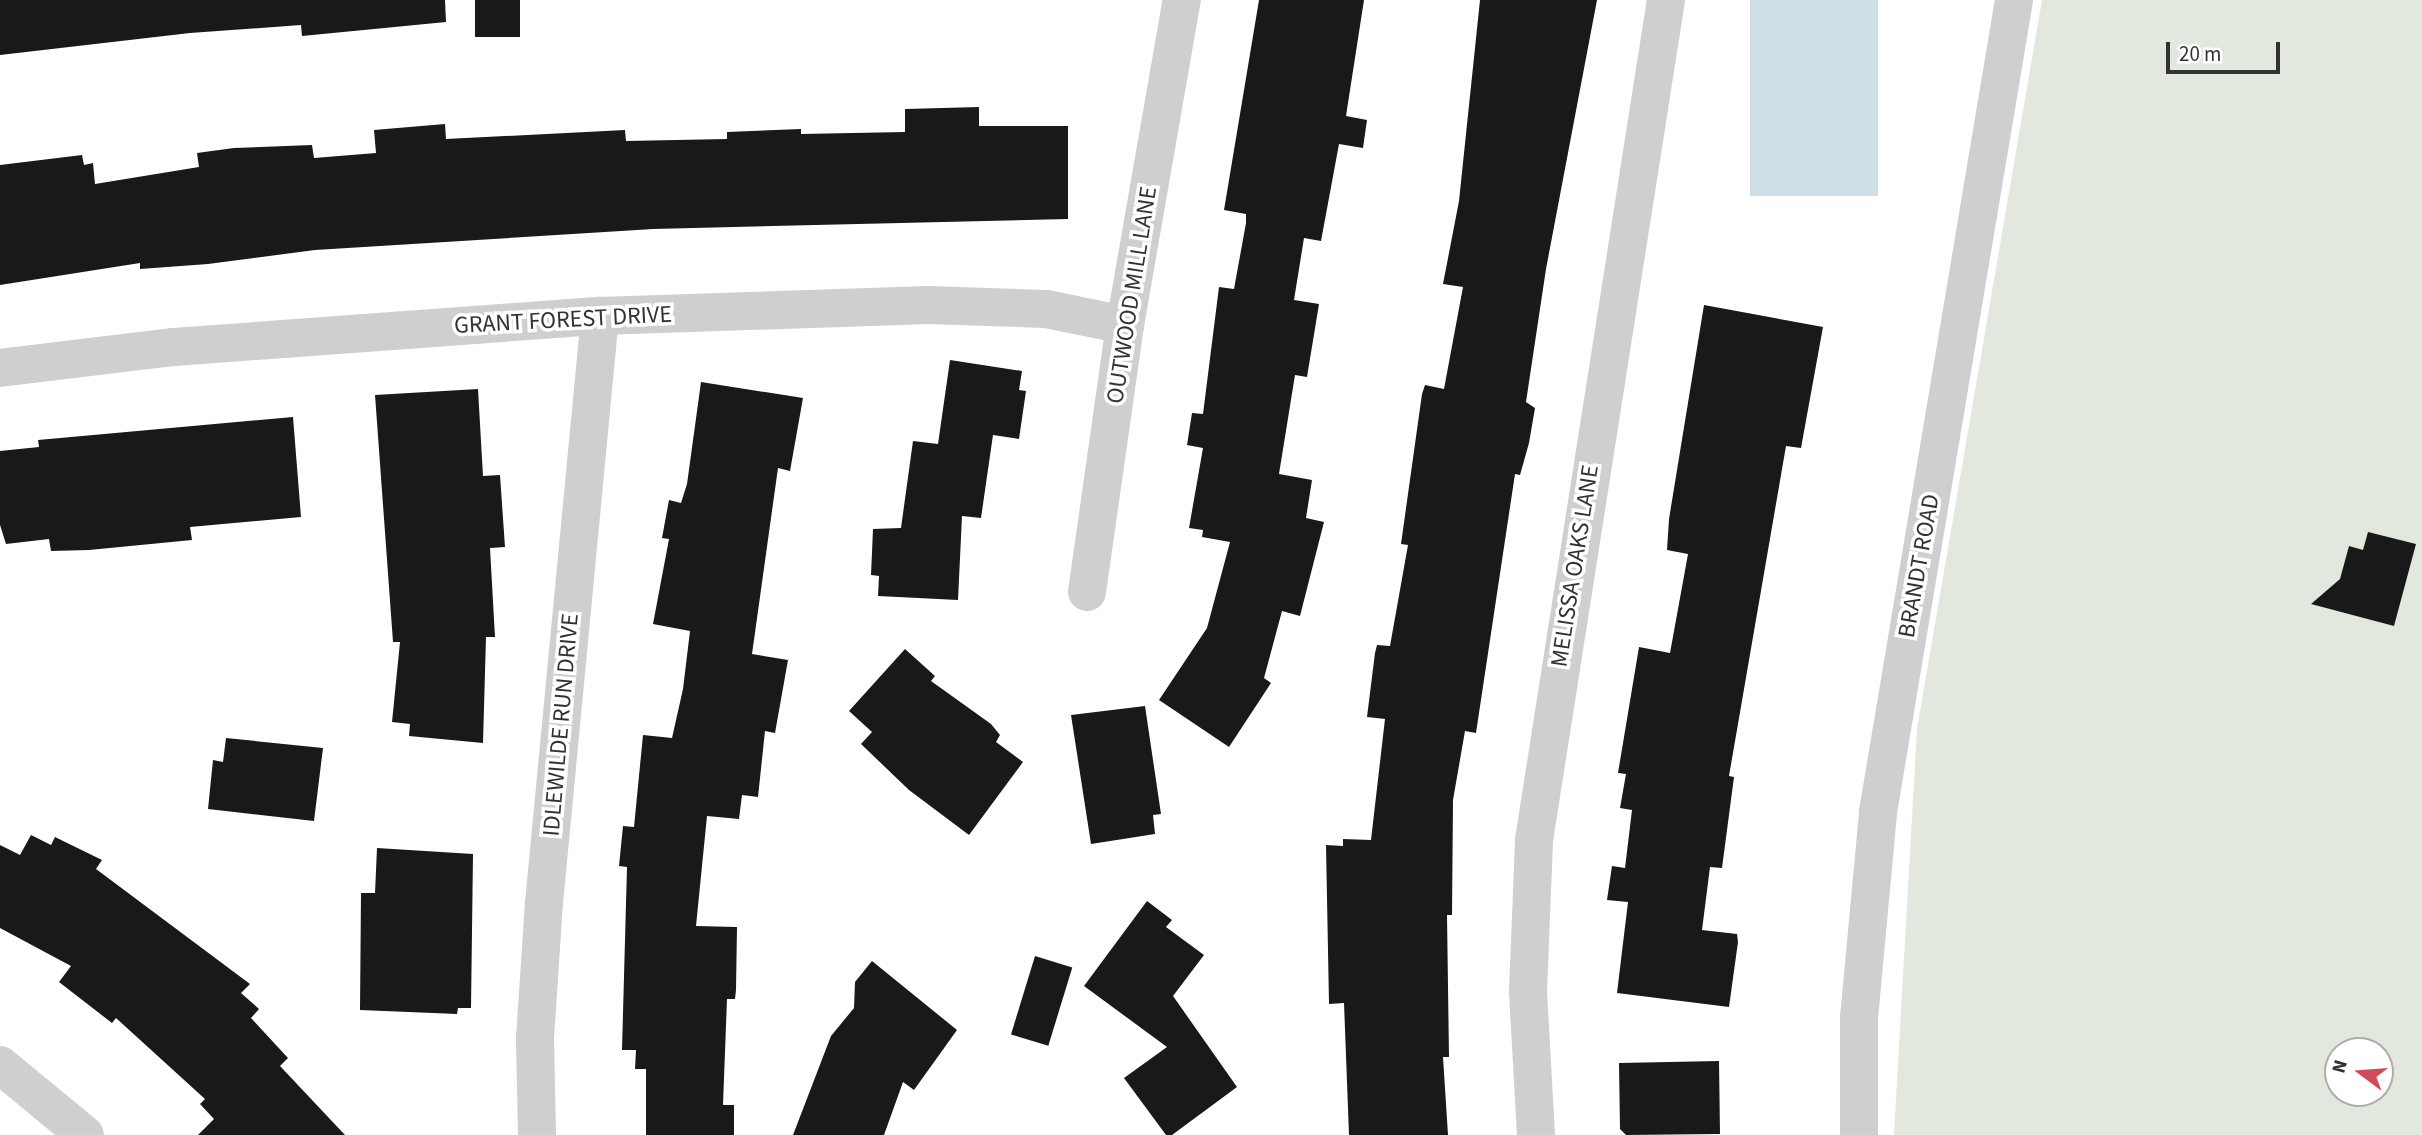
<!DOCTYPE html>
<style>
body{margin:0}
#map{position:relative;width:2422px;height:1135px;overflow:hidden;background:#fff;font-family:"Source Sans 3",sans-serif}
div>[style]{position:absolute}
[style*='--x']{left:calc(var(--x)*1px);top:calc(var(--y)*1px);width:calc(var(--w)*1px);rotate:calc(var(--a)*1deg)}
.green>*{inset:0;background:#e2e8dd}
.water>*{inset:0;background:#cfdfe8;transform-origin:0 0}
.building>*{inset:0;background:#191919;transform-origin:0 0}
.minor>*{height:38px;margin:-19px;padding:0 19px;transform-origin:19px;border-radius:19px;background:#cfcfcf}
span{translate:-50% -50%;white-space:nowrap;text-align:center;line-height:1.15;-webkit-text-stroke:7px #fff;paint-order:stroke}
.street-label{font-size:24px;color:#323232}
.north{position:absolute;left:2324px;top:1037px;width:70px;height:70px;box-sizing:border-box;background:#fff;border:2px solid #adadad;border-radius:50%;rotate:286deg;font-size:19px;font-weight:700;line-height:28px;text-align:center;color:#323232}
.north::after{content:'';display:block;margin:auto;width:24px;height:32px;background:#d14c59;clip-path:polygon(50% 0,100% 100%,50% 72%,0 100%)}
.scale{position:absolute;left:2166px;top:42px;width:114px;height:32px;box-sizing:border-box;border:4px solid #323232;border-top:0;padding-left:9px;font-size:21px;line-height:24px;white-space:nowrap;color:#323232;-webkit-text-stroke:5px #fff;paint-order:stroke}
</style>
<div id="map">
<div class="green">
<i style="clip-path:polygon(evenodd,2042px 0,2422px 0,2422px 1135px,1894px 1135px,1917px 729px,2042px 0,2338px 1051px,2380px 1051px,2380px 1093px,2338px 1093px,2338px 1051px)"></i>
</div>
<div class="water">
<i style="left:1750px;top:0;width:128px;height:196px"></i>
</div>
<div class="building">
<i style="clip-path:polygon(0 0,445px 0,446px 22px,302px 36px,301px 25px,190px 33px,0 55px)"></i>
<i style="left:475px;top:0;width:45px;height:37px"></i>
<i style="clip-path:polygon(1259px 0,1364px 0,1346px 116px,1367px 120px,1363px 148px,1339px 144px,1321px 241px,1304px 238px,1294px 300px,1319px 304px,1307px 377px,1295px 375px,1279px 474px,1312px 480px,1306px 518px,1324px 522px,1300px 616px,1282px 611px,1264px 678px,1271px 683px,1229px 747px,1159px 700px,1207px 628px,1230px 542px,1202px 537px,1203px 530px,1189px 528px,1203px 448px,1187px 445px,1192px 413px,1203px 414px,1219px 287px,1234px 289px,1246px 223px,1246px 214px,1224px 210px)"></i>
<i style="clip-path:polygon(1480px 0,1597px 0,1546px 269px,1526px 402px,1535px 408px,1529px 443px,1520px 475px,1515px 474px,1476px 733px,1465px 731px,1453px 800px,1452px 915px,1447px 915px,1449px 1057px,1443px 1057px,1448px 1135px,1349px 1135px,1344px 1003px,1329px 1004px,1326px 845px,1343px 846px,1343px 839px,1371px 840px,1385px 719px,1367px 717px,1375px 653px,1377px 645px,1390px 646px,1408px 545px,1401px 544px,1422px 394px,1425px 385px,1444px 389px,1463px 287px,1443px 284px,1459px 201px)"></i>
<i style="clip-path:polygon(979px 107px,979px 126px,1068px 126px,1068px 219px,653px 229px,315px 250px,208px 264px,140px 269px,140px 263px,0 285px,0 165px,82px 155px,84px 165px,93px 163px,95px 184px,199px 167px,197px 153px,234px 148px,312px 145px,314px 158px,376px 153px,374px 130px,445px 124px,446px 139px,625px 130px,626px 141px,727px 139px,727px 132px,801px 129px,801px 134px,905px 132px,905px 109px)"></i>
<i style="clip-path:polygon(1704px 305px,1823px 327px,1801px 448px,1786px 446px,1729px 776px,1734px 777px,1722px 868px,1710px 867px,1702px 930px,1737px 934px,1738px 942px,1729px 1007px,1617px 993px,1628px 902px,1607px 900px,1612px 866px,1625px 868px,1632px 810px,1620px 808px,1626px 774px,1618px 773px,1639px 647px,1670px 653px,1688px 554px,1667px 550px,1669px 519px)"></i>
<i style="clip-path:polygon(950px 360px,1022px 371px,1019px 390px,1026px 391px,1019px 439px,993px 435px,981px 518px,962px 516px,958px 600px,878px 596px,879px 576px,871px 575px,873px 529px,901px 528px,913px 441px,938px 444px)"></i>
<i style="clip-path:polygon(701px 382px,803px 398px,790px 471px,778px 468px,752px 654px,788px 660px,775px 733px,765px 731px,758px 797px,742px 795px,739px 819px,707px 816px,696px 926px,737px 927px,736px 990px,735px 999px,727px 999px,723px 1105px,734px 1105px,734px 1135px,646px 1135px,646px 1069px,635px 1069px,636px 1050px,622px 1050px,627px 867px,619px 866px,623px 826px,634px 827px,643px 735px,672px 738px,683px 689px,690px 631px,653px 624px,669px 539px,662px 538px,669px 500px,681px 503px,687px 484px)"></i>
<i style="clip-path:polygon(478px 389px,483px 476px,500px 475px,505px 547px,490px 548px,495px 637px,486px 637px,483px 743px,409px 736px,410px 724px,392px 722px,400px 642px,393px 642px,375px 395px)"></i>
<i style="clip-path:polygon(293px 417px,301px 517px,190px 527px,192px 540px,89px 550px,51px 551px,49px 539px,6px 544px,0 525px,0 451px,39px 447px,38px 440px)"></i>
<i style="clip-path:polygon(2368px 532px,2416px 544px,2394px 626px,2311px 604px,2340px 579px,2349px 546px,2363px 550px)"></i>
<i style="clip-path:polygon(905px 649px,935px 676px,931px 681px,991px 724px,1000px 735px,996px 742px,1023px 762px,969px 835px,909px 790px,861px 744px,872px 732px,849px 711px)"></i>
<i style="clip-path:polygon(1145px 706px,1161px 814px,1153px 815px,1155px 834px,1091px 844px,1071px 715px)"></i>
<i style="clip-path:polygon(226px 738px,323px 748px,314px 821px,208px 809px,213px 760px,223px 762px)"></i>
<i style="clip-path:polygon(31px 835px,51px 845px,55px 837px,102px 860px,96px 869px,250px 984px,241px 993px,259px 1009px,251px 1018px,288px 1058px,280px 1066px,345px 1135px,198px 1135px,214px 1119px,200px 1104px,205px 1099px,116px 1018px,112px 1023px,59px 982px,71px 966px,0 928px,0 845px,20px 855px)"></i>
<i style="clip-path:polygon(377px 848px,473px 854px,471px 1008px,458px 1008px,457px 1014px,360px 1010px,361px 893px,375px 893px)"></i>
<i style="clip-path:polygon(1147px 901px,1172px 920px,1166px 927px,1204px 955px,1173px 996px,1237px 1087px,1172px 1135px,1166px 1135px,1124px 1078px,1167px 1047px,1084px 986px)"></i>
<i style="left:1035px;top:956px;width:39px;height:82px;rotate:17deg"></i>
<i style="clip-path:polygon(872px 961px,957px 1030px,914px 1090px,903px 1082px,884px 1135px,793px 1135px,831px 1036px,854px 1008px,855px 982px)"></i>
<i style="clip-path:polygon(1719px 1061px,1720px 1134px,1626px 1135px,1620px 1129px,1619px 1063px)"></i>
</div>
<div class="minor">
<i style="--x:0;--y:368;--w:175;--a:-6.9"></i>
<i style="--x:174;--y:347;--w:427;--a:-4.2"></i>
<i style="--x:600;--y:316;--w:329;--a:-1.9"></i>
<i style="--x:929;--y:305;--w:117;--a:2"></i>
<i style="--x:1046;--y:309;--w:81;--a:11.4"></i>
<i style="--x:1087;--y:592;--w:270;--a:-81.9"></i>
<i style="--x:1125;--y:325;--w:330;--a:-80.1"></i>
<i style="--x:0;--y:1065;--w:110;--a:39.5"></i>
<i style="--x:537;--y:1135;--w:97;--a:-91.2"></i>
<i style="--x:535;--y:1038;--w:135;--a:-86.2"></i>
<i style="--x:544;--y:903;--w:590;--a:-84.55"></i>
<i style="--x:1536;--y:1135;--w:144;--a:-93.2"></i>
<i style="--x:1528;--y:991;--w:151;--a:-87.7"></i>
<i style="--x:1534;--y:840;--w:850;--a:-81.07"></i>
<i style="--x:1859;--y:1135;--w:117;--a:-90"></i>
<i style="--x:1859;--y:1018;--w:207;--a:-84.7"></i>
<i style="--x:1878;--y:812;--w:823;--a:-80.49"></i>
</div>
<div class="street-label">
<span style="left:1132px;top:295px;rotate:-81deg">OUTWOOD MILL LANE</span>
<span style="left:563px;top:320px;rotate:-3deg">GRANT FOREST DRIVE</span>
<span style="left:1575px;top:566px;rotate:-81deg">MELISSA OAKS LANE</span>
<span style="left:1919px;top:566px;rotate:-80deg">BRANDT ROAD</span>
<span style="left:561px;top:725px;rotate:-85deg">IDLEWILDE RUN DRIVE</span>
</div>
<div class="north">N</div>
<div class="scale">20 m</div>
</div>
